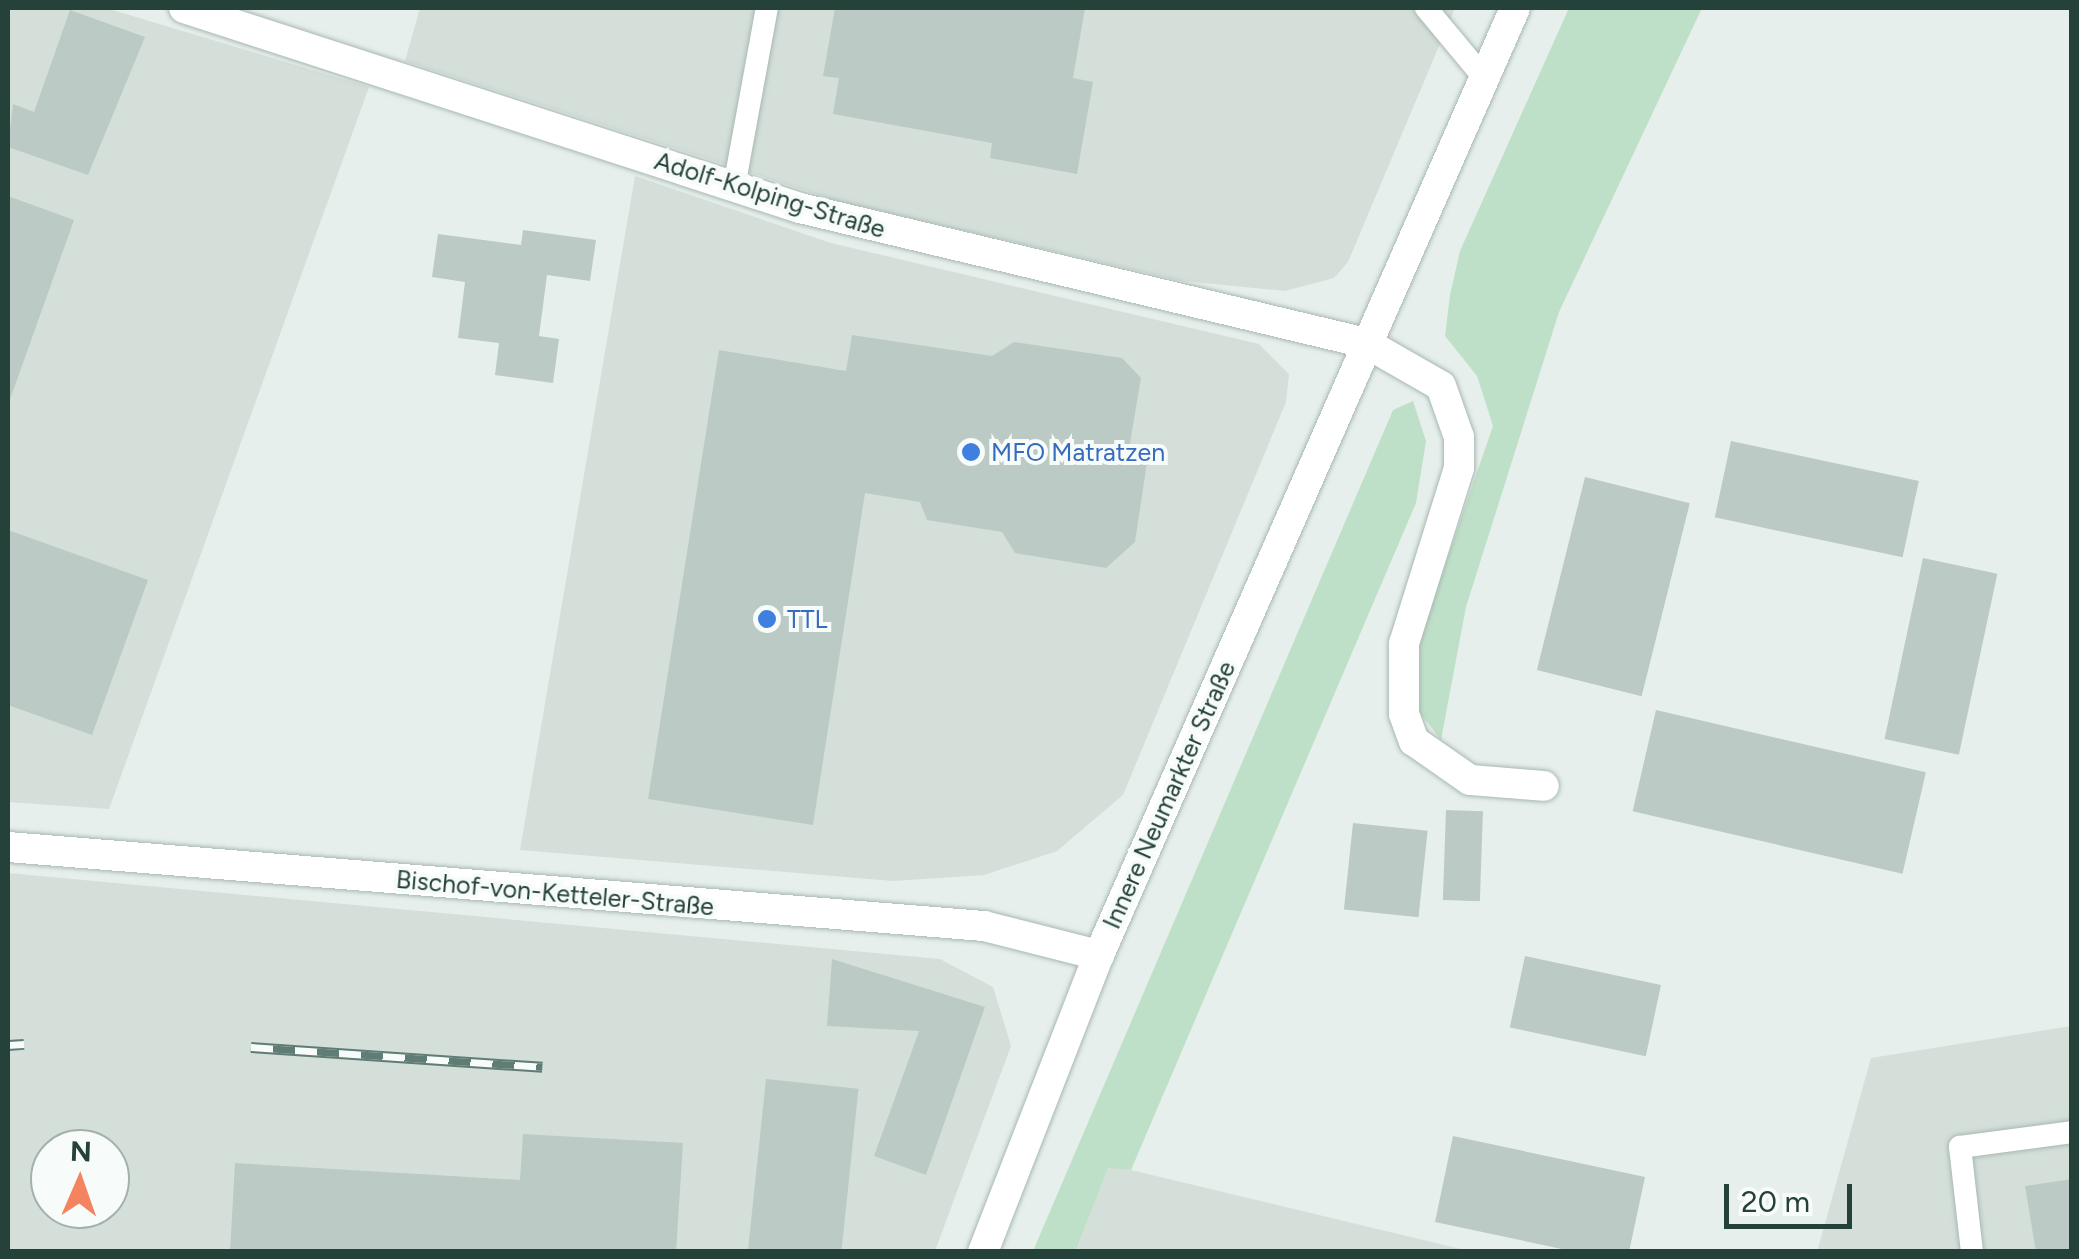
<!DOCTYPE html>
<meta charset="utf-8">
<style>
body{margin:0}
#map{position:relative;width:2079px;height:1259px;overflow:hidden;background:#e6efeb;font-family:Figtree,sans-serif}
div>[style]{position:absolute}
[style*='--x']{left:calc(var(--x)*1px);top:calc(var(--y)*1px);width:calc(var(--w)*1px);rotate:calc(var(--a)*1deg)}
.built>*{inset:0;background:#d4dfda}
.green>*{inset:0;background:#bfe0c8}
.building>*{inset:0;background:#bbcac4;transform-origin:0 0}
.roads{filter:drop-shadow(0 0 2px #a8b8b2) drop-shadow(0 0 2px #a8b8b2)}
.lane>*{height:22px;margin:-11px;padding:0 11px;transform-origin:11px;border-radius:11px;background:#fff}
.street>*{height:30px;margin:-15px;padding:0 15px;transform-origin:15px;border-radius:15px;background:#fff}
.secondary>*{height:30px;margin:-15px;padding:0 15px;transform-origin:15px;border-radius:15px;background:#fff}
.rail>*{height:11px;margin-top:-5.5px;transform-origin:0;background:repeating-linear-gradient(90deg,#f7fbf9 0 22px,#5f7d75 0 44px);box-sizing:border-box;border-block:2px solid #5f7d75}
.dots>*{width:28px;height:28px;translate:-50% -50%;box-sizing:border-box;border:5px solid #f7fbf9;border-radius:50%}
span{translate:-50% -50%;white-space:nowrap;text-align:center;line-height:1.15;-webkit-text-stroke:8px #f7fbf9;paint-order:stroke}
.street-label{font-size:25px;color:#24423a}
.shop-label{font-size:25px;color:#366cbe}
.left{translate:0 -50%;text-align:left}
.frame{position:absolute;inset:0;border:10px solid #24423a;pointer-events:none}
.north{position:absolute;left:30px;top:1129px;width:100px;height:100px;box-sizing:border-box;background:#f7fbf9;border:2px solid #a3b1ad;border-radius:50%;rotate:2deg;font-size:28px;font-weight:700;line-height:40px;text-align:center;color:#24423a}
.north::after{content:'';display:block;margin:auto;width:35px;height:45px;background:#f4845f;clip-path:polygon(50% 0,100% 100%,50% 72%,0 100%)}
.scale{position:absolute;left:1724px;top:1184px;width:128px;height:45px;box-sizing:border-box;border:5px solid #24423a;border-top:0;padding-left:12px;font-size:30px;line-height:35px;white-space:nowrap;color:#24423a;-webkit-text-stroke:8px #f7fbf9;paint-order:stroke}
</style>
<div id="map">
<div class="built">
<i style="clip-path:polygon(8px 8px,106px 8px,369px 87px,109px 809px,8px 802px)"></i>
<i style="clip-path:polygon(420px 8px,1455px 8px,1348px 262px,1334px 278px,1285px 291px,1182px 281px,838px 201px,405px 61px)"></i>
<i style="clip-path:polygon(635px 176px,831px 243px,1259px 344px,1289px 374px,1286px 402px,1123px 795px,1057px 851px,984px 875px,893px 881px,520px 850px)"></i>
<i style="clip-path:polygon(evenodd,8px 873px,940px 959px,993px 987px,1011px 1046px,935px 1251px,8px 1252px,8px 873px,50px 1149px,110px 1149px,110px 1209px,50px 1209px,50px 1149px)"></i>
<i style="clip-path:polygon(2071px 1026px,2071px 1251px,1817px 1252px,1871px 1058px)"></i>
<i style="clip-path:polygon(1108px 1167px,1131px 1170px,1469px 1251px,1076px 1252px)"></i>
</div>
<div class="green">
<i style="clip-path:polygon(1569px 8px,1702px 8px,1559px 312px,1466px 607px,1441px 740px,1417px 709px,1408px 672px,1493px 426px,1477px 376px,1445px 336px,1450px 295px,1460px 251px)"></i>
<i style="clip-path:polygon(1413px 401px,1426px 441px,1416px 503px,1131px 1170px,1108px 1168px,1076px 1251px,1033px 1251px,1393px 410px)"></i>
</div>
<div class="building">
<i style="clip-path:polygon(835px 8px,1085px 8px,1073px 78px,1093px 82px,1077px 174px,990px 158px,992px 143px,833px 114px,839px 78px,823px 76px)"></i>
<i style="clip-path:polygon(70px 10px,145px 37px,88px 175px,8px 147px,13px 104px,34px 112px)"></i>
<i style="clip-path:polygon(8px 196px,74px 220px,8px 405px)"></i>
<i style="clip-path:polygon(523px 230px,596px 240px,590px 281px,547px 275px,539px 336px,559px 339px,553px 383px,495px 375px,499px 343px,458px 338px,465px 282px,432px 277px,438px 234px,521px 245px)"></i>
<i style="clip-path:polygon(852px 335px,992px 356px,1014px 342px,1122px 358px,1141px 378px,1130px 443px,1147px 462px,1135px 542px,1106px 568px,1015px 553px,1002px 532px,927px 520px,920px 502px,865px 493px,813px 825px,648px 799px,719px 350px,846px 371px)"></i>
<i style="left:1731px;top:441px;width:192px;height:78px;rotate:12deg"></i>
<i style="left:1585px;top:477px;width:108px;height:199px;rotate:14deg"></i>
<i style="clip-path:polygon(8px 530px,148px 580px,92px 735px,8px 705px)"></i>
<i style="left:1923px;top:558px;width:76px;height:185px;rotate:12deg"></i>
<i style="left:1656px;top:710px;width:277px;height:104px;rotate:13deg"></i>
<i style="left:1446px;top:810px;width:37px;height:90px;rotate:2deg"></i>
<i style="left:1353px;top:823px;width:75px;height:87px;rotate:6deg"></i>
<i style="left:1525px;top:956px;width:139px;height:73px;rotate:12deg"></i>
<i style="clip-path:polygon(832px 959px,985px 1007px,926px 1175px,874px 1156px,919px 1031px,827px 1026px)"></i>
<i style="left:766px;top:1079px;width:93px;height:174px;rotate:6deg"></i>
<i style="clip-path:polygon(523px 1134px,683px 1143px,676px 1252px,230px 1252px,235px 1163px,520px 1180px)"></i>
<i style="clip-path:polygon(1453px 1136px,1645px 1177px,1629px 1252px,1576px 1252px,1435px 1222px)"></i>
<i style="clip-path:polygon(2072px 1179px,2072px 1252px,2036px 1252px,2025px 1186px)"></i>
</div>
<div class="roads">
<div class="lane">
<i style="--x:1426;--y:8;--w:94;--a:50.2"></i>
<i style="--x:734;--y:187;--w:182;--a:-79.6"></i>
<i style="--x:1972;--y:1252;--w:106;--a:-96.5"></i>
<i style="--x:1960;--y:1147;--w:113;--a:-7.6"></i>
</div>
<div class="street">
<i style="--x:184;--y:8;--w:648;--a:17.99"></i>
<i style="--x:800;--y:208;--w:582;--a:13.42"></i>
<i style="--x:1366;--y:343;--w:86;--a:29.8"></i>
<i style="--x:1441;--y:386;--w:54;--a:70.6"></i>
<i style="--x:1459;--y:437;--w:31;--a:90"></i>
<i style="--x:1459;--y:468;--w:183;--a:107.4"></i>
<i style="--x:1404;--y:643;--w:71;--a:90"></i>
<i style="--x:1404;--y:714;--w:29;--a:70"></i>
<i style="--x:1414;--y:741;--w:68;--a:34.9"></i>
<i style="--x:1470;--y:780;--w:74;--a:4.6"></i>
<i style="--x:8;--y:847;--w:979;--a:4.63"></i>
<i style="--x:984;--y:926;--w:119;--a:14.2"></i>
</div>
<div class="secondary">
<i style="--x:983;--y:1252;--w:319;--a:-68.7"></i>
<i style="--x:1099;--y:955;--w:1034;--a:-66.28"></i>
</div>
</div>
<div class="rail">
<i style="--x:8;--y:1045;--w:16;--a:-4"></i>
<i style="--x:251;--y:1047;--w:292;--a:3.9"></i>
</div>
<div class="dots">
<i style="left:971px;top:452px;background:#3f7fe0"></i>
<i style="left:767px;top:619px;background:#3f7fe0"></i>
</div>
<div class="street-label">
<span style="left:770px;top:195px;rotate:17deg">Adolf-Kolping-Straße</span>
<span style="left:1169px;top:795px;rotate:-66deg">Innere Neumarkter Straße</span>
<span style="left:555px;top:893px;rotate:5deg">Bischof-von-Ketteler-Straße</span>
</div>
<div class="shop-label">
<span class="left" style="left:991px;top:452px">MFO Matratzen</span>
<span class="left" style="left:787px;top:619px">TTL</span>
</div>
<div class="frame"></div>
<div class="north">N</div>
<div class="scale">20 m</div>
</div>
